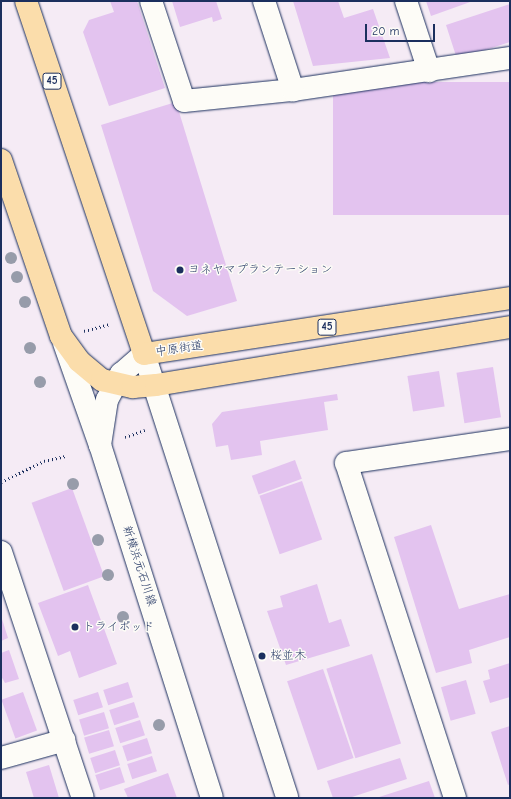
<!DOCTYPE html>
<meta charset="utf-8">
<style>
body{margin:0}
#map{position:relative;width:511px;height:799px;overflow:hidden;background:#f5ebf5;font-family:"Comic Neue","Klee One",sans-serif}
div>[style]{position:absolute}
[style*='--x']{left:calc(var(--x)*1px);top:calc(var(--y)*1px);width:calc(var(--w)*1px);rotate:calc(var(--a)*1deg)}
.building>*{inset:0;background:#e3c3ef;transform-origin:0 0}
.path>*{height:2.5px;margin-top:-1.25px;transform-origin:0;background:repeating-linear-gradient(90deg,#1b2f5e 0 1px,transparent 0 4px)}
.roads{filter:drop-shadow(0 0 1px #1b2f5e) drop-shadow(0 0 1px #1b2f5e)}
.minor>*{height:22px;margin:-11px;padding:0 11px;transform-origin:11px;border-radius:11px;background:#fdfcf7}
.tertiary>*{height:22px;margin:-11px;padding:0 11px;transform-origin:11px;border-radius:11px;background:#fdfcf7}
.primary>*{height:22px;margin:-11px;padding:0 11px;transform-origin:11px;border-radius:11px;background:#fbddab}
.trees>*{width:12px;height:12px;margin:-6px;border-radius:50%;background:#979caa}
.dots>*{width:11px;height:11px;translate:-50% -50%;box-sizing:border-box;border:2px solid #fdfcf7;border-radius:50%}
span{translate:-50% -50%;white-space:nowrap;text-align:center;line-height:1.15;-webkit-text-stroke:3px #fdfcf7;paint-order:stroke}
.shield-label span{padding:1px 3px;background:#fdfcf7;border:1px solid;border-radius:3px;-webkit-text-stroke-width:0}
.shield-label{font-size:11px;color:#1b2f5e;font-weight:700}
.poi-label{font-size:12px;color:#1b2f5e}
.left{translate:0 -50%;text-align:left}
.street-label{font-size:12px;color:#1b2f5e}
.frame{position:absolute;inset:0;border:2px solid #1b2f5e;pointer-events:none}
.scale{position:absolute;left:365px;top:24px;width:70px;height:18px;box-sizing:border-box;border:2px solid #1b2f5e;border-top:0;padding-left:5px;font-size:12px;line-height:14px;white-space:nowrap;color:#1b2f5e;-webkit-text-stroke:3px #fdfcf7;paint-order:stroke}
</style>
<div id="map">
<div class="building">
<i style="clip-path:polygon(110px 1px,137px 1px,165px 88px,109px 106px,83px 32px,89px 20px,114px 12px)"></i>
<i style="clip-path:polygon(172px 1px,216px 1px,222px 19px,213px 22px,212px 17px,180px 27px)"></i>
<i style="clip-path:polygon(293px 1px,338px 1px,344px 18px,373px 9px,390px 58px,313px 66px)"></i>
<i style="clip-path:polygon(426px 1px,473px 1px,431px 16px)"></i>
<i style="clip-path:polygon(510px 4px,510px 42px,457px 59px,446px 25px)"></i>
<i style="left:510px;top:82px;width:133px;height:177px;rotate:90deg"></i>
<i style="clip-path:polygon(176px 102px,237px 301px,187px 316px,153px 291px,101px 125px)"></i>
<i style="left:493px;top:367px;width:51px;height:37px;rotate:81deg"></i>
<i style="left:439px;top:371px;width:36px;height:32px;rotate:81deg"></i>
<i style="clip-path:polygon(337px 394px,338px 400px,324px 402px,328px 430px,260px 441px,262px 455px,231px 460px,228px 445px,216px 447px,212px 424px,222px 412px)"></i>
<i style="left:295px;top:460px;width:20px;height:46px;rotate:70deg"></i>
<i style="left:302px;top:481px;width:62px;height:45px;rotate:71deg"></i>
<i style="left:72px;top:488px;width:94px;height:43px;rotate:70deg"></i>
<i style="clip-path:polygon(431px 525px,459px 609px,510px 594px,510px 637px,469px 650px,472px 663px,436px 673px,394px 537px)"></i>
<i style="clip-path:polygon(317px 584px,329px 623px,341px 619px,350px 646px,286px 665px,267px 611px,283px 607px,280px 596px)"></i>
<i style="clip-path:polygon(88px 585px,117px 664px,79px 678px,70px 651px,58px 656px,38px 603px)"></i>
<i style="clip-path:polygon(1px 616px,8px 638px,1px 641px)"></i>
<i style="clip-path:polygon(9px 650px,19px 679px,5px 683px,1px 676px,1px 653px)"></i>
<i style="left:372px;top:654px;width:94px;height:48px;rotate:72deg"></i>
<i style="clip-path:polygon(510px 663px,510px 697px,490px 703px,483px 681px,490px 679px,488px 670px)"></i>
<i style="left:323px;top:669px;width:94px;height:38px;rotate:71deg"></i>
<i style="left:466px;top:680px;width:35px;height:26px;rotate:74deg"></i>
<i style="left:128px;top:682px;width:16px;height:26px;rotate:72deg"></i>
<i style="left:23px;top:692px;width:41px;height:23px;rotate:70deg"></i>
<i style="left:98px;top:692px;width:16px;height:26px;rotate:72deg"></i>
<i style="left:134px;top:702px;width:16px;height:26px;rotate:72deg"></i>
<i style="left:104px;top:712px;width:17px;height:26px;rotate:73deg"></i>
<i style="left:140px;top:720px;width:16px;height:26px;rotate:72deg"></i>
<i style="clip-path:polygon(510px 726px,510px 784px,508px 785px,491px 732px)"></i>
<i style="left:109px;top:730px;width:17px;height:26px;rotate:73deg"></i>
<i style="left:147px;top:738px;width:16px;height:26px;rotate:72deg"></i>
<i style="left:115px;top:750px;width:16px;height:26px;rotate:72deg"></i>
<i style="left:152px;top:756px;width:16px;height:26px;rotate:72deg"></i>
<i style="clip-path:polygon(400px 758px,407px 779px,349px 798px,333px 798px,327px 781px)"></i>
<i style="clip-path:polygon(49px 765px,59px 798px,34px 798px,26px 772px)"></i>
<i style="left:120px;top:767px;width:16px;height:26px;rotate:72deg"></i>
<i style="clip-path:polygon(168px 773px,177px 798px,128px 798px,124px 789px)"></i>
<i style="clip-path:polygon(429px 781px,435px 798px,376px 798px)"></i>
</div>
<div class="path">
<i style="--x:84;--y:331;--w:27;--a:-15"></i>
<i style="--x:125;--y:437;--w:21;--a:-19"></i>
<i style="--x:1;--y:482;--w:48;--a:-26"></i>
<i style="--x:44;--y:461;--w:22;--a:-13"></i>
</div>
<div class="roads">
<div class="minor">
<i style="--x:406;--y:1;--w:74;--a:71.8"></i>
<i style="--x:1;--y:552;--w:259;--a:71.6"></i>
<i style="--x:1;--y:758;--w:66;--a:-15.7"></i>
<i style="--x:455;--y:798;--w:352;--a:-108"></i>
<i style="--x:346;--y:463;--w:166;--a:-8.3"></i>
</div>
<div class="tertiary">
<i style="--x:151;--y:1;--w:105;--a:71.7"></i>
<i style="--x:184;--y:101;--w:110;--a:-5.8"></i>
<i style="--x:293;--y:90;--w:219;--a:-8.4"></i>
<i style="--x:264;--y:1;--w:94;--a:72"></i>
<i style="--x:64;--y:343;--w:108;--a:70.6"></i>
<i style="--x:100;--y:445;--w:370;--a:72.4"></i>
<i style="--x:100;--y:445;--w:46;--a:-81.2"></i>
<i style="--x:107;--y:400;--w:30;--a:-62"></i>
<i style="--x:121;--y:374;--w:30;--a:-41"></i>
<i style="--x:144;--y:354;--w:466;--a:72.1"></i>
</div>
<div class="primary">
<i style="--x:26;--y:1;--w:372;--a:71.5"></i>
<i style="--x:144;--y:354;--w:370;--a:-8.7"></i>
<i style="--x:1;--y:160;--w:186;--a:71.2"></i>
<i style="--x:61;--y:336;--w:31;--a:54"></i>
<i style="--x:79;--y:361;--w:30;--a:40"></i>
<i style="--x:102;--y:380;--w:32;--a:13"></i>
<i style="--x:133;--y:387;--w:23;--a:-5"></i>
<i style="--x:156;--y:385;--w:359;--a:-9.3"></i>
</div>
</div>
<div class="trees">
<i style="left:11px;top:258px"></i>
<i style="left:17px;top:277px"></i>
<i style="left:25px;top:302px"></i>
<i style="left:30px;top:348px"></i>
<i style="left:40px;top:382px"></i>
<i style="left:73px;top:484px"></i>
<i style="left:98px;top:540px"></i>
<i style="left:108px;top:575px"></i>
<i style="left:123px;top:617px"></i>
<i style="left:159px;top:725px"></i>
</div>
<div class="dots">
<i style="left:180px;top:270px;background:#1b2f5e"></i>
<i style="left:75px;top:627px;background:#1b2f5e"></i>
<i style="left:262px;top:656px;background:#1b2f5e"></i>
</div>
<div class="shield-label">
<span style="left:52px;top:81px">45</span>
<span style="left:327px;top:327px">45</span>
</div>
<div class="poi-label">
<span class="left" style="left:188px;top:270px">ヨネヤマプランテーション</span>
<span class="left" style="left:83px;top:627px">トライポッド</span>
<span class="left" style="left:270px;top:656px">桜並木</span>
</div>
<div class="street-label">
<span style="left:179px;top:349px;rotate:-8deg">中原街道</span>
<span style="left:139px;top:566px;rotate:72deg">新横浜元石川線</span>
</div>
<div class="frame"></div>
<div class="scale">20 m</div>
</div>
